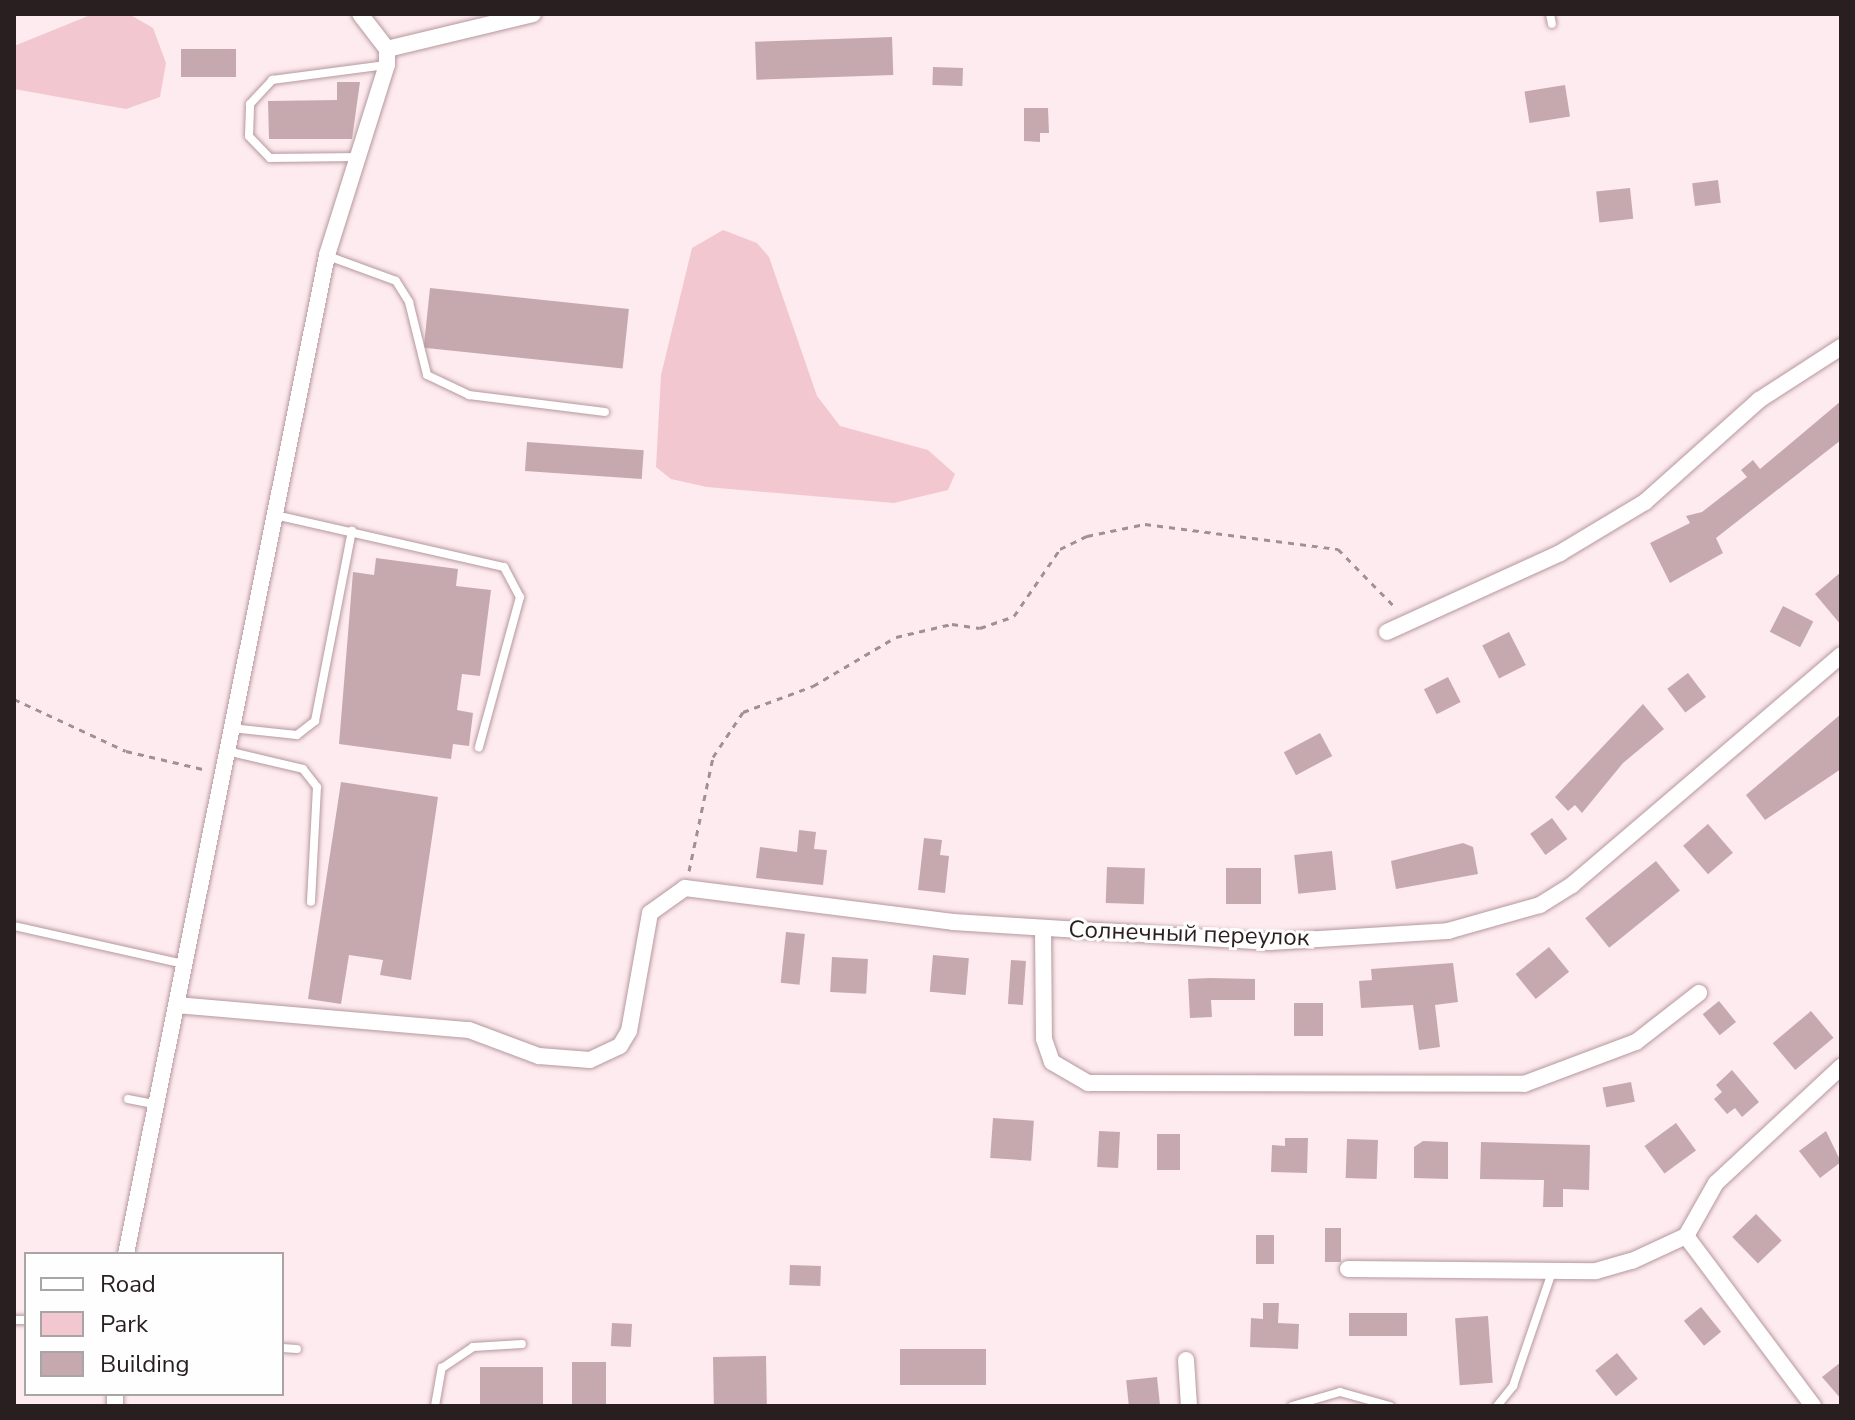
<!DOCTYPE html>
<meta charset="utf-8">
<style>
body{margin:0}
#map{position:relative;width:1855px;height:1420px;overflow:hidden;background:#feebef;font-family:"Nunito Sans",sans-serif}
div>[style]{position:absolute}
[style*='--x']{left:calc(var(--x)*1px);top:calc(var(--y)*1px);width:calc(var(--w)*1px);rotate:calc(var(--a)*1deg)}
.green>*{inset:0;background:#f2c7d0}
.building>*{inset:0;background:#c6a9af;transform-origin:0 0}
.path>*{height:3px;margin-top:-1.5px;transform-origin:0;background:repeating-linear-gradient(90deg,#a09093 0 6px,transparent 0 12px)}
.roads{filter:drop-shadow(0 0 2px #b5989e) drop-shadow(0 0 2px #b5989e)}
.lane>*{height:8px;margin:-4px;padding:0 4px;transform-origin:4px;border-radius:4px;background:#fff}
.street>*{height:16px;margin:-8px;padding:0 8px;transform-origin:8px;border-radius:8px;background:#fff}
span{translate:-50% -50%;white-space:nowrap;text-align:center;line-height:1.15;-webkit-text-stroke:6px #fefefe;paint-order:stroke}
.street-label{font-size:24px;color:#291e20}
.frame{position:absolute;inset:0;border:16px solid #291e20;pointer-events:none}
.legend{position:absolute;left:24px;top:1252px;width:260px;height:144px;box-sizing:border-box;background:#fefefe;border:2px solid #a9a4a5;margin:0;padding:10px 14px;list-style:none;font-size:24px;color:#291e20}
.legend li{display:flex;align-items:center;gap:16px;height:40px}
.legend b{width:40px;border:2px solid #a9a4a5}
</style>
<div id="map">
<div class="green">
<i style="clip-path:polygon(93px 14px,129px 14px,153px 28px,166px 63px,160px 97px,126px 109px,14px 89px,14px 46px)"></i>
<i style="clip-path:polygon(723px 230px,757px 243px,769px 257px,817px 396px,840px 426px,928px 450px,955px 474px,948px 490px,894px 503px,707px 487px,671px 479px,656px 467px,661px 375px,692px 248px)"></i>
</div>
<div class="building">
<i style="left:892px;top:37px;width:38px;height:137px;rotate:88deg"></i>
<i style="left:181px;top:49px;width:55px;height:28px"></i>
<i style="left:933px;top:67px;width:30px;height:18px;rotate:2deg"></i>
<i style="clip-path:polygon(337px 82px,360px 82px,352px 139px,269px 139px,268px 101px,337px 100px)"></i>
<i style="left:1565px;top:85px;width:32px;height:41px;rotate:81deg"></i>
<i style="clip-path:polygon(1024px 108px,1048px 108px,1049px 133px,1040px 133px,1040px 142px,1024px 141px)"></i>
<i style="left:1718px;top:180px;width:23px;height:26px;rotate:83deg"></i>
<i style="left:1630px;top:188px;width:31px;height:34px;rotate:84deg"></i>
<i style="left:430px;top:288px;width:200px;height:60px;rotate:6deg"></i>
<i style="clip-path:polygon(1841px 401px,1841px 440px,1716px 538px,1723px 553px,1670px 583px,1650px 543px,1690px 523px,1686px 516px,1702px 512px,1747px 477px,1741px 470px,1753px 460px,1760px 469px)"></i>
<i style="left:527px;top:442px;width:117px;height:29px;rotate:4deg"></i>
<i style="clip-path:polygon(376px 558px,458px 569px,456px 586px,491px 590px,480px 676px,462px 674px,457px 710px,473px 713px,469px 746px,453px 744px,451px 759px,339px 744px,353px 572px,374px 575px)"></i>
<i style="clip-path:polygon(1841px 572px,1841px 625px,1815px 594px)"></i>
<i style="left:1783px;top:606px;width:34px;height:29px;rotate:27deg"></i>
<i style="left:1509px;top:632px;width:37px;height:30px;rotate:63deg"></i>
<i style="left:1688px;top:673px;width:30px;height:26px;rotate:53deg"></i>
<i style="left:1448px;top:677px;width:28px;height:27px;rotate:63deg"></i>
<i style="clip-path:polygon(1643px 704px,1664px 729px,1623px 763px,1582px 813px,1575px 805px,1568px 811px,1555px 797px)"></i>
<i style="clip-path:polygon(1841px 714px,1841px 769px,1765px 820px,1746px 795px)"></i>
<i style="left:1320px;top:733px;width:26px;height:41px;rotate:62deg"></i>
<i style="clip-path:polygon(341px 782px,438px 797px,411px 980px,380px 975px,383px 960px,349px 955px,341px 1004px,308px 999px)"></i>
<i style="left:1552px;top:818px;width:26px;height:27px;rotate:54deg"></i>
<i style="left:1708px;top:824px;width:38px;height:33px;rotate:49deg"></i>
<i style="clip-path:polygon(799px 830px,816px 832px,814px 849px,827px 850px,823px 885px,756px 878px,760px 847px,797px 852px)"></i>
<i style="clip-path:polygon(924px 838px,942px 840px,940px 855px,949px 856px,945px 893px,918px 890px)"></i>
<i style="clip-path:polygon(1463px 843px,1473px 847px,1478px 874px,1396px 889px,1391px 861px)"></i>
<i style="left:1332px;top:851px;width:39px;height:38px;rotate:84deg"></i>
<i style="left:1656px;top:861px;width:38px;height:91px;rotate:51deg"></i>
<i style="left:1107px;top:867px;width:38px;height:36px;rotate:2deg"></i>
<i style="left:1226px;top:868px;width:35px;height:36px"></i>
<i style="left:786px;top:932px;width:19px;height:51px;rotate:6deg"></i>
<i style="left:1549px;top:947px;width:32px;height:43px;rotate:51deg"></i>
<i style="left:933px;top:955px;width:36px;height:37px;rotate:5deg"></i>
<i style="left:832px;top:957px;width:36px;height:35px;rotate:3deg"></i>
<i style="left:1011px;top:960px;width:15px;height:44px;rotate:4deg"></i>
<i style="clip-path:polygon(1453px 963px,1458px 1002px,1435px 1005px,1440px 1047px,1419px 1050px,1413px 1005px,1361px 1008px,1359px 981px,1372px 980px,1371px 969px)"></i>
<i style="clip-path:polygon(1210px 978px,1255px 979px,1255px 1000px,1211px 1000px,1212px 1017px,1190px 1018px,1188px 979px)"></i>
<i style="left:1719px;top:1001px;width:27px;height:21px;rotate:51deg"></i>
<i style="left:1294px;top:1003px;width:29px;height:33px"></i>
<i style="left:1811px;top:1011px;width:35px;height:50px;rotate:50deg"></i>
<i style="clip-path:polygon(1732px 1070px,1759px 1102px,1742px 1117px,1735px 1108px,1727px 1114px,1714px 1099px,1722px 1092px,1716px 1085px)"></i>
<i style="left:1631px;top:1082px;width:20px;height:29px;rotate:79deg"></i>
<i style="left:993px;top:1118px;width:41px;height:40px;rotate:4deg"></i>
<i style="left:1676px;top:1123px;width:34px;height:39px;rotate:54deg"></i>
<i style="left:1099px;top:1131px;width:21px;height:36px;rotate:3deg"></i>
<i style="clip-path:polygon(1826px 1131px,1841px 1162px,1820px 1178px,1799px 1151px)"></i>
<i style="left:1157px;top:1134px;width:23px;height:36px"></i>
<i style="clip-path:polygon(1285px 1138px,1308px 1138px,1307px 1173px,1271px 1172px,1272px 1145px,1285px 1146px)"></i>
<i style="left:1347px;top:1139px;width:31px;height:39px;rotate:2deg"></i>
<i style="clip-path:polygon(1423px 1141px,1448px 1142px,1448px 1179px,1414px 1178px,1414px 1147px)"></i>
<i style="clip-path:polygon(1481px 1142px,1590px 1145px,1589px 1190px,1563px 1189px,1563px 1207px,1543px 1207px,1544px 1180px,1480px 1179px)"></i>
<i style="left:1756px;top:1214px;width:37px;height:33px;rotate:46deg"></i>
<i style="left:1325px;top:1228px;width:16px;height:34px"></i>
<i style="left:1256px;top:1235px;width:18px;height:29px"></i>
<i style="left:790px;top:1265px;width:31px;height:20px;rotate:2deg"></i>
<i style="clip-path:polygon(1263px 1303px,1279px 1303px,1278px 1323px,1299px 1324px,1298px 1349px,1250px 1347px,1251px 1318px,1263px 1319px)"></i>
<i style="left:1701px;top:1307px;width:32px;height:22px;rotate:51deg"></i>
<i style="left:1407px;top:1313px;width:23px;height:58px;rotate:90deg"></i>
<i style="left:1488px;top:1316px;width:67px;height:33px;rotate:86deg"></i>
<i style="left:612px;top:1323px;width:20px;height:23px;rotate:3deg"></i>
<i style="left:900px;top:1349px;width:86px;height:36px"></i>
<i style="left:1617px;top:1353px;width:33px;height:28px;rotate:51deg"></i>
<i style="left:766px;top:1356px;width:50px;height:53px;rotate:89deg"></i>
<i style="left:572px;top:1362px;width:34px;height:44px"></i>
<i style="clip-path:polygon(1841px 1362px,1841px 1399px,1822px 1377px)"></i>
<i style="left:480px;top:1367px;width:63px;height:39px"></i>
<i style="left:1157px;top:1377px;width:29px;height:31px;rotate:84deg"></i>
</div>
<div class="path">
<i style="--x:14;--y:699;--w:123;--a:24.9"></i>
<i style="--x:126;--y:751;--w:83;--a:13.2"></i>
<i style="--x:689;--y:871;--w:116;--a:-78.1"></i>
<i style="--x:713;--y:757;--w:54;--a:-56.3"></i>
<i style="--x:743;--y:712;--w:75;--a:-20.4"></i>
<i style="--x:813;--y:686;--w:96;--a:-30.6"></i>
<i style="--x:896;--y:637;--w:57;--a:-13.1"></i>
<i style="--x:952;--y:624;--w:28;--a:8"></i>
<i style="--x:980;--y:628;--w:36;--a:-19"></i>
<i style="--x:1014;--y:616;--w:81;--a:-55.5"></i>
<i style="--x:1060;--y:549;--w:30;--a:-26"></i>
<i style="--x:1087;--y:536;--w:59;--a:-11.7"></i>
<i style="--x:1145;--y:524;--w:195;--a:7.4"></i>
<i style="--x:1338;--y:549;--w:83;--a:45.5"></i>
</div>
<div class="roads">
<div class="lane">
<i style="--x:1550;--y:14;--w:10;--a:79"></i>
<i style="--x:360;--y:157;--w:90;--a:179.4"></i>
<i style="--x:270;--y:158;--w:30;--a:-134"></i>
<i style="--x:249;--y:136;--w:32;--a:-88"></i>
<i style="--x:250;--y:104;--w:33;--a:-47"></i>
<i style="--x:272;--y:80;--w:115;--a:-7.5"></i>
<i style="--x:328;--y:256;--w:72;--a:20.2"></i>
<i style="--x:396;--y:281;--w:25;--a:58"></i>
<i style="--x:409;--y:302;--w:75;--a:76.1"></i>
<i style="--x:427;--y:375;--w:47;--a:25.5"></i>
<i style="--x:469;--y:395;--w:137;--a:7.1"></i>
<i style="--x:275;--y:515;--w:235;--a:12.8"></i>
<i style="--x:504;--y:567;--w:34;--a:62"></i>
<i style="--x:520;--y:597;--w:156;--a:105.3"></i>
<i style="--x:231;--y:728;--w:66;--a:6.1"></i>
<i style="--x:297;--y:735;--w:23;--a:-38"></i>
<i style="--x:315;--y:721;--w:194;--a:-79"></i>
<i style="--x:227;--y:751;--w:78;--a:13.3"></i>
<i style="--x:303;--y:769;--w:23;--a:52"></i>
<i style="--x:317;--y:787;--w:115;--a:93"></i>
<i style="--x:14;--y:926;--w:174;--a:12.6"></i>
<i style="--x:128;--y:1099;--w:26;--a:11"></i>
<i style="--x:14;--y:1320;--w:12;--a:0"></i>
<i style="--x:282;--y:1348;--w:15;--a:4"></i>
<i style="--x:435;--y:1406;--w:39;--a:-80"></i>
<i style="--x:442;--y:1368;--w:37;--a:-34"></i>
<i style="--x:473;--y:1347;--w:49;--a:-3.5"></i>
<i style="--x:1292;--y:1406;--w:50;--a:-16.3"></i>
<i style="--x:1340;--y:1392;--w:52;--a:15.6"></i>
<i style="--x:1497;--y:1406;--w:26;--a:-51"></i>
<i style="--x:1513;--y:1386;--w:120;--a:-71.1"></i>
</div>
<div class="street">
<i style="--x:387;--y:49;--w:150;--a:-13.5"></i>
<i style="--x:1387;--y:632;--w:190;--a:-24.5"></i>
<i style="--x:1560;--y:553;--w:99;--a:-31"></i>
<i style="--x:1645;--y:502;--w:153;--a:-41.8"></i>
<i style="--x:1759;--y:400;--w:98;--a:-32.9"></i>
<i style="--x:1043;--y:928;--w:111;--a:89.5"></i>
<i style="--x:1044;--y:1039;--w:24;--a:71"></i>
<i style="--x:1052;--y:1062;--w:42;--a:30.3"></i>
<i style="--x:1088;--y:1083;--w:436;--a:0.1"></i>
<i style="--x:1524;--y:1084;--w:120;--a:-20.6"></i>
<i style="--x:1636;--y:1042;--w:80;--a:-37.9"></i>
<i style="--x:176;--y:1005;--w:294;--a:4.9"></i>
<i style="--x:469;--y:1030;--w:75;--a:20.4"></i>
<i style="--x:539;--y:1056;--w:51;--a:4.5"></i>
<i style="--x:590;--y:1060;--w:33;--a:-25"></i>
<i style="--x:620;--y:1046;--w:17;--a:-59"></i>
<i style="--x:629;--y:1031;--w:120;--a:-79.9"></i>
<i style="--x:650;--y:913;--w:43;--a:-35.5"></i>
<i style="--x:685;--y:888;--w:270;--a:7.2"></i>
<i style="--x:953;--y:922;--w:318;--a:3.6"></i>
<i style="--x:1270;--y:942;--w:178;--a:-3.5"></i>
<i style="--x:1448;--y:931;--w:96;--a:-15.8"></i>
<i style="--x:1540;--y:905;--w:38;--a:-32"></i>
<i style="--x:1572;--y:885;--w:354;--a:-40.5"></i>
<i style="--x:1686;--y:1236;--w:212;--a:53.2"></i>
<i style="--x:126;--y:1254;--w:1019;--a:-78.62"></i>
<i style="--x:327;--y:255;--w:199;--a:-72.5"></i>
<i style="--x:387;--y:65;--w:16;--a:-90"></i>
<i style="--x:387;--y:49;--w:44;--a:-127.6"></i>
<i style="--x:1348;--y:1269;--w:248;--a:0.5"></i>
<i style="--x:1596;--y:1271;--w:37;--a:-16"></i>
<i style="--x:1632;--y:1261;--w:60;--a:-24.8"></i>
<i style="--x:1686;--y:1236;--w:61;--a:-60.5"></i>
<i style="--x:1716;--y:1183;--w:171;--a:-42.9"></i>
<i style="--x:1186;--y:1360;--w:46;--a:86.3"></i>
<i style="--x:115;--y:1406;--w:12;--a:-90"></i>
</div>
</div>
<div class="street-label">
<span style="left:1189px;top:934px;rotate:2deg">Солнечный переулок</span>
</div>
<div class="frame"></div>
<ul class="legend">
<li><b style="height:10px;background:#fff"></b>Road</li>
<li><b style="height:22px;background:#f2c7d0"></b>Park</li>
<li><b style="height:22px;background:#c6a9af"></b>Building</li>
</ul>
</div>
